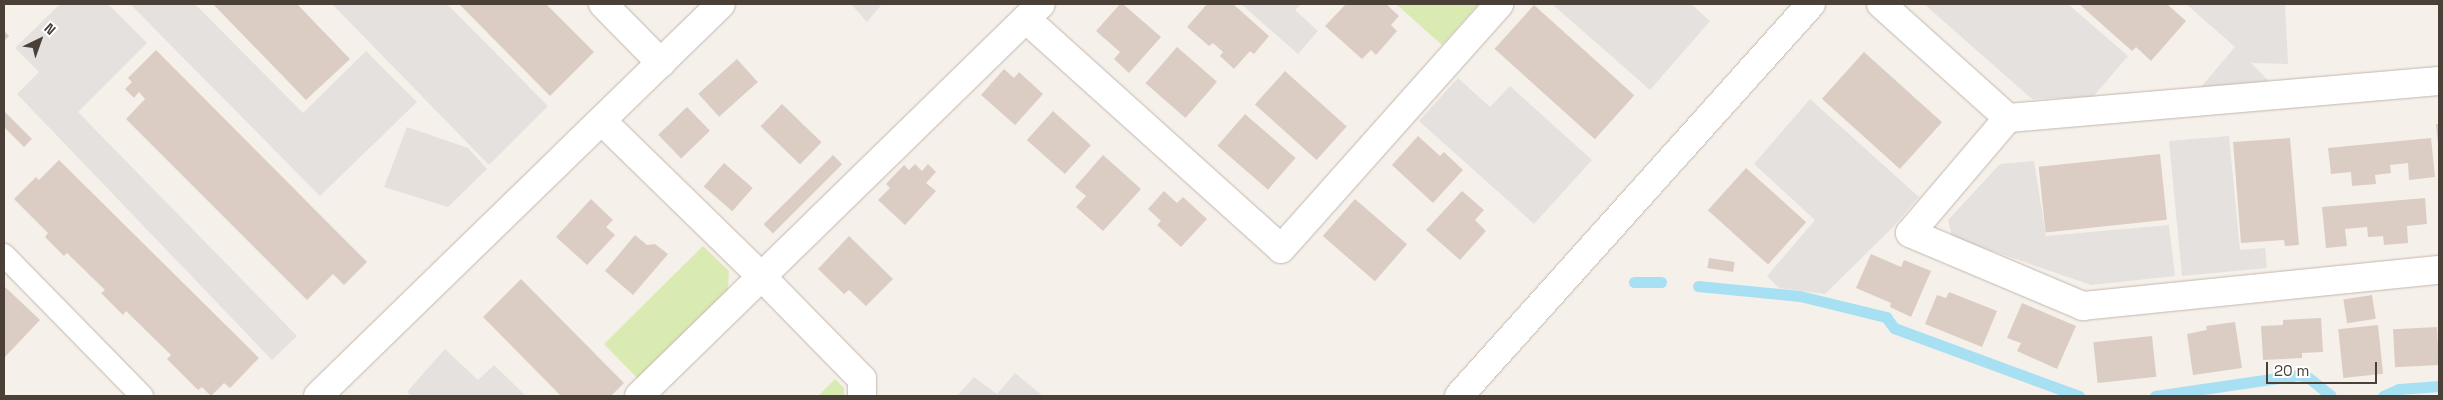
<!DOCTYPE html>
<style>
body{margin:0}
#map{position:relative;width:2443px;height:400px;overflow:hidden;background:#f6f0eb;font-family:"Space Grotesk",sans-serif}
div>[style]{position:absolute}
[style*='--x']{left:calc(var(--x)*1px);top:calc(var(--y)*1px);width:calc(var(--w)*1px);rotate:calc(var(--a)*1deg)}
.industrial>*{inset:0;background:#e5e0dc}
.green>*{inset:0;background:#daeab3}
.parking>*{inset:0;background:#e4e1df}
.stream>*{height:11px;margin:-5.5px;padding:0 5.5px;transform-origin:5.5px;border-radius:5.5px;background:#a7e0f3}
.building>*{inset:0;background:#dbcdc3;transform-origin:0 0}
.roads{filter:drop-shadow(0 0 1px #c2b7ad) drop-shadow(0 0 1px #c2b7ad)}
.service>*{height:22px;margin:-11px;padding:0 11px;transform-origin:11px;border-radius:11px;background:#fff}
.minor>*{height:28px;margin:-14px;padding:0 14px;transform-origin:14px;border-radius:14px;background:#fff}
.tertiary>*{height:28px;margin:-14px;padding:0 14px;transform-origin:14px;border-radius:14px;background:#fff}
span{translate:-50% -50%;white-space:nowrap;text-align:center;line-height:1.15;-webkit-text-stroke:4.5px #fff;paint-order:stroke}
.frame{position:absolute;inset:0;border:5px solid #4a4038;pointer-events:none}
.north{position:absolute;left:15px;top:15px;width:50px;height:50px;-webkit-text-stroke:4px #fff;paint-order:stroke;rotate:42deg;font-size:14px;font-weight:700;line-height:20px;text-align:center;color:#4a4038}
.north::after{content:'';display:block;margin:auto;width:18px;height:22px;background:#4a4038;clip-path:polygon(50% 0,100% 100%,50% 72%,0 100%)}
.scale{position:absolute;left:2266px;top:362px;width:111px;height:22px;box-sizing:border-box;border:2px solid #4a4038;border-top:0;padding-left:6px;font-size:15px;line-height:18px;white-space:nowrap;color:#4a4038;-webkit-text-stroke:4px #fff;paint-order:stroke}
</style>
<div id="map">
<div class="industrial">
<i style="clip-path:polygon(407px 127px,468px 148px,487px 169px,448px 207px,384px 187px)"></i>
</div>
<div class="green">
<i style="clip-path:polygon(1396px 4px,1476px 4px,1477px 6px,1442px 45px)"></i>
<i style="clip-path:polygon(703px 246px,729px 271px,728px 290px,639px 380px,604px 344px)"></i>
<i style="clip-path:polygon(835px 379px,844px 388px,844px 396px,818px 396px)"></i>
</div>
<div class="parking">
<i style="clip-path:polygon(60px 4px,108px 4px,147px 43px,78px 112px,297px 336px,272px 360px,17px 94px,39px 72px,15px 48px)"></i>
<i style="clip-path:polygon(130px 4px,195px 4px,303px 113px,366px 51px,417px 102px,320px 196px)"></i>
<i style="clip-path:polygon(332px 4px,447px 4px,548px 106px,489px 165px)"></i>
<i style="clip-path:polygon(851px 4px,882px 4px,867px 22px)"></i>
<i style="clip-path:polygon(1241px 4px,1301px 4px,1295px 10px,1318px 31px,1298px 54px)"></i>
<i style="clip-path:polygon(1552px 4px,1691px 4px,1710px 21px,1650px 90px)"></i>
<i style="clip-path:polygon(1924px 4px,2068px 4px,2128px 56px,2093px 97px,2032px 99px)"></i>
<i style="clip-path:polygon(2186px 4px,2285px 4px,2288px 64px,2252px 63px,2249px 61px,2270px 82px,2201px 87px,2235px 47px)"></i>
<i style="clip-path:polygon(1458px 78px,1490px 107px,1510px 86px,1592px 160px,1534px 224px,1419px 121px)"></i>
<i style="clip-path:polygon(1810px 99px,1919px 197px,1892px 228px,1825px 294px,1779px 288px,1767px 276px,1815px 220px,1754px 164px)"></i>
<i style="clip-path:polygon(2229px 136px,2240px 250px,2265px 248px,2267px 268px,2182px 276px,2169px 141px)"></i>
<i style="clip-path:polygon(2034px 161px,2046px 236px,2169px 225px,2175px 276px,2091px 285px,1952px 237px,1948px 220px,2000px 164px)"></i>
<i style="clip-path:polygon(445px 349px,478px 380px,494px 365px,526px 396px,411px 396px,407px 392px)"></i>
<i style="clip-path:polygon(1015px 373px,1043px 396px,957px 396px,974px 377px,997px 394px)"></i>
</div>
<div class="stream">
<i style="--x:1634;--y:282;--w:27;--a:0"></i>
<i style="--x:1698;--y:286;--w:102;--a:5.6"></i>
<i style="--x:1800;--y:296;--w:89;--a:13.7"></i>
<i style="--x:1886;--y:317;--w:14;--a:54"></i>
<i style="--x:1894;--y:328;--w:197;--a:20.2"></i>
<i style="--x:2155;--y:396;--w:146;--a:-8.3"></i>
<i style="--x:2299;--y:375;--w:10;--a:17"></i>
<i style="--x:2309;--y:378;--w:28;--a:39"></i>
<i style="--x:2383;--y:396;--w:17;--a:-24"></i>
<i style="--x:2399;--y:389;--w:40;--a:-4.3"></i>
</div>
<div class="building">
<i style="clip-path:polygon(213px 4px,297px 4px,350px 59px,306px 100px)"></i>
<i style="clip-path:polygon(459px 4px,546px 4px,594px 52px,550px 96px)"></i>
<i style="clip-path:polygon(1120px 4px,1123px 4px,1161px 37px,1129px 73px,1114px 59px,1120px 52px,1096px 31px)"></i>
<i style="clip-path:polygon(1207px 4px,1233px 4px,1269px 36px,1254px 54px,1250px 51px,1234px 69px,1220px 56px,1223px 52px,1213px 43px,1209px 46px,1187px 27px)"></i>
<i style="clip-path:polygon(1346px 4px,1386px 4px,1399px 16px,1391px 25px,1397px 31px,1376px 55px,1371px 50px,1362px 59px,1325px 26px)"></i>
<i style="clip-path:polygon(2079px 4px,2167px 4px,2186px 21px,2151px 61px,2136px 47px,2132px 51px)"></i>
<i style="left:1534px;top:5px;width:135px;height:59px;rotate:42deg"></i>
<i style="clip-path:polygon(4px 31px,9px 36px,4px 41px)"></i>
<i style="left:1177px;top:47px;width:53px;height:48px;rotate:41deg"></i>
<i style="clip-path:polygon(156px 50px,367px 262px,344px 285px,333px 274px,307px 300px,126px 119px,145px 99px,139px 92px,134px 98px,125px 89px,132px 82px,128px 78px)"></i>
<i style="left:1864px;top:52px;width:105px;height:63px;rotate:42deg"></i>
<i style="left:737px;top:59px;width:31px;height:52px;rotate:48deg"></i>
<i style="clip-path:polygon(1004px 69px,1014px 78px,1019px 72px,1043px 94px,1015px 125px,981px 95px)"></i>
<i style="left:1285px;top:71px;width:83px;height:45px;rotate:42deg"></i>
<i style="left:782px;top:104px;width:55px;height:31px;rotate:44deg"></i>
<i style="left:687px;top:107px;width:33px;height:40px;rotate:46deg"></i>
<i style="clip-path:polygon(4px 111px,32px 139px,24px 147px,4px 127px)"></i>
<i style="left:1053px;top:111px;width:51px;height:39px;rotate:42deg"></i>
<i style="left:1245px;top:114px;width:67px;height:42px;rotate:41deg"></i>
<i style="clip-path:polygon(2436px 124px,2439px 124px,2439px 144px,2438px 144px)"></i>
<i style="clip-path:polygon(1418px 136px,1440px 156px,1444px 152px,1463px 170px,1433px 203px,1392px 165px)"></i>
<i style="clip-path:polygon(2290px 138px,2299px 245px,2285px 246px,2284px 240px,2241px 243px,2233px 142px)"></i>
<i style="clip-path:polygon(2431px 138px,2435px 177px,2409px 180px,2408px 163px,2390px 165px,2391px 173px,2375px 175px,2376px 184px,2352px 186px,2351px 172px,2331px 174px,2328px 148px)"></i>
<i style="left:2160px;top:154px;width:66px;height:122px;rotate:84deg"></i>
<i style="left:833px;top:155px;width:13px;height:98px;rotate:45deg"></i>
<i style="clip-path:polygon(1103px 155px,1141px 189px,1103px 231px,1076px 207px,1086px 196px,1075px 187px)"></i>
<i style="clip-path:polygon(59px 160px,259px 358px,230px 388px,224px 383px,211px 396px,202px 387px,198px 390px,167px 359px,171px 355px,126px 311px,123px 315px,101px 293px,105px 290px,67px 253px,64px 256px,45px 237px,48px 233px,14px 199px,36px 177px,39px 180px)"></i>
<i style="left:724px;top:163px;width:38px;height:31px;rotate:41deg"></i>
<i style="clip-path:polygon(915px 164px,922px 171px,928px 164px,936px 172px,926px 183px,936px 191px,905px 225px,878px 200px,890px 188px,886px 184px,904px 165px,909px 170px)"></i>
<i style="left:1746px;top:168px;width:81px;height:57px;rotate:42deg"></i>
<i style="clip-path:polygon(1164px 191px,1177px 203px,1183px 197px,1207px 219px,1181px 247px,1157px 225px,1161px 221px,1148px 209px)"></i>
<i style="clip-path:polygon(1462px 191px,1484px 210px,1475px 220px,1486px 231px,1460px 260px,1426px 230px)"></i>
<i style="clip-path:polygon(2425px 198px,2427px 224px,2407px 226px,2408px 243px,2384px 245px,2383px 236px,2368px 237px,2367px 227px,2345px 229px,2347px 246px,2326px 248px,2322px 207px)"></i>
<i style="clip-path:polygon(591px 199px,613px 220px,606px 227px,615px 235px,587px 265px,556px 237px)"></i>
<i style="left:1355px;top:199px;width:69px;height:49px;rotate:41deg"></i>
<i style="clip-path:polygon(635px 235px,647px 245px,655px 244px,668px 254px,633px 295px,605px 271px)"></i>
<i style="clip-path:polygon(849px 236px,893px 279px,866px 306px,849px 290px,844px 294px,818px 269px)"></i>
<i style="clip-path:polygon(1871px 254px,1901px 267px,1904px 260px,1931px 271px,1911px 317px,1890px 307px,1891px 303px,1856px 288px)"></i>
<i style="left:1709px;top:258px;width:26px;height:10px;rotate:9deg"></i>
<i style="clip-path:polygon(521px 279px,624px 383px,611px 396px,561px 396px,483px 317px)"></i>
<i style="clip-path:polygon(4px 286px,40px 320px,4px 358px)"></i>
<i style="clip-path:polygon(1949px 292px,1997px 311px,1982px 347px,1925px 324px,1937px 295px,1946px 298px)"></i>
<i style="left:2372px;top:295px;width:24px;height:29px;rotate:81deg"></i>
<i style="clip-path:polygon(2022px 303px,2076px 326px,2057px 369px,2017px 351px,2021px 343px,2007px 338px)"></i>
<i style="clip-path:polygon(2321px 318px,2323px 352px,2302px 353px,2302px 358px,2263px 360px,2261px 326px,2283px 325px,2283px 320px)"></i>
<i style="clip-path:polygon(2235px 322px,2242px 368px,2193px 375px,2187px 334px,2207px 330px,2206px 326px)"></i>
<i style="left:2378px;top:325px;width:49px;height:40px;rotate:84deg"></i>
<i style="left:2437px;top:327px;width:38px;height:44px;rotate:87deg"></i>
<i style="left:2152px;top:336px;width:41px;height:59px;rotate:84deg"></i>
</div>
<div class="roads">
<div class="service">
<i style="--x:4;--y:255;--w:197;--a:45.6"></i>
</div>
<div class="minor">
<i style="--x:603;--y:4;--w:83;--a:45.5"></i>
<i style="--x:1881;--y:4;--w:171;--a:41.9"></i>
<i style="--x:2008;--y:118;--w:433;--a:-4.9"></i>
<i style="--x:1026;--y:19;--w:343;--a:42"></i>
<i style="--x:1281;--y:249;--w:328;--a:-48.3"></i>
<i style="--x:2008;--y:118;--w:151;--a:130.4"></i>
<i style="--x:1910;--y:233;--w:188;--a:22.9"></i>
<i style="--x:2083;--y:306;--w:358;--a:-5.8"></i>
<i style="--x:602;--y:121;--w:223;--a:44.3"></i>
<i style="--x:762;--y:277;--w:143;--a:45.6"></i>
<i style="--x:862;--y:379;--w:17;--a:90"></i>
<i style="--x:639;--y:396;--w:561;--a:-44.28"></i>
</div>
<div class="tertiary">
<i style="--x:318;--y:396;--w:562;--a:-44.21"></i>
<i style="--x:1459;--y:396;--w:527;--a:-48.08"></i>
</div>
</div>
<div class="frame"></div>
<div class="north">N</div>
<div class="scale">20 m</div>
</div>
